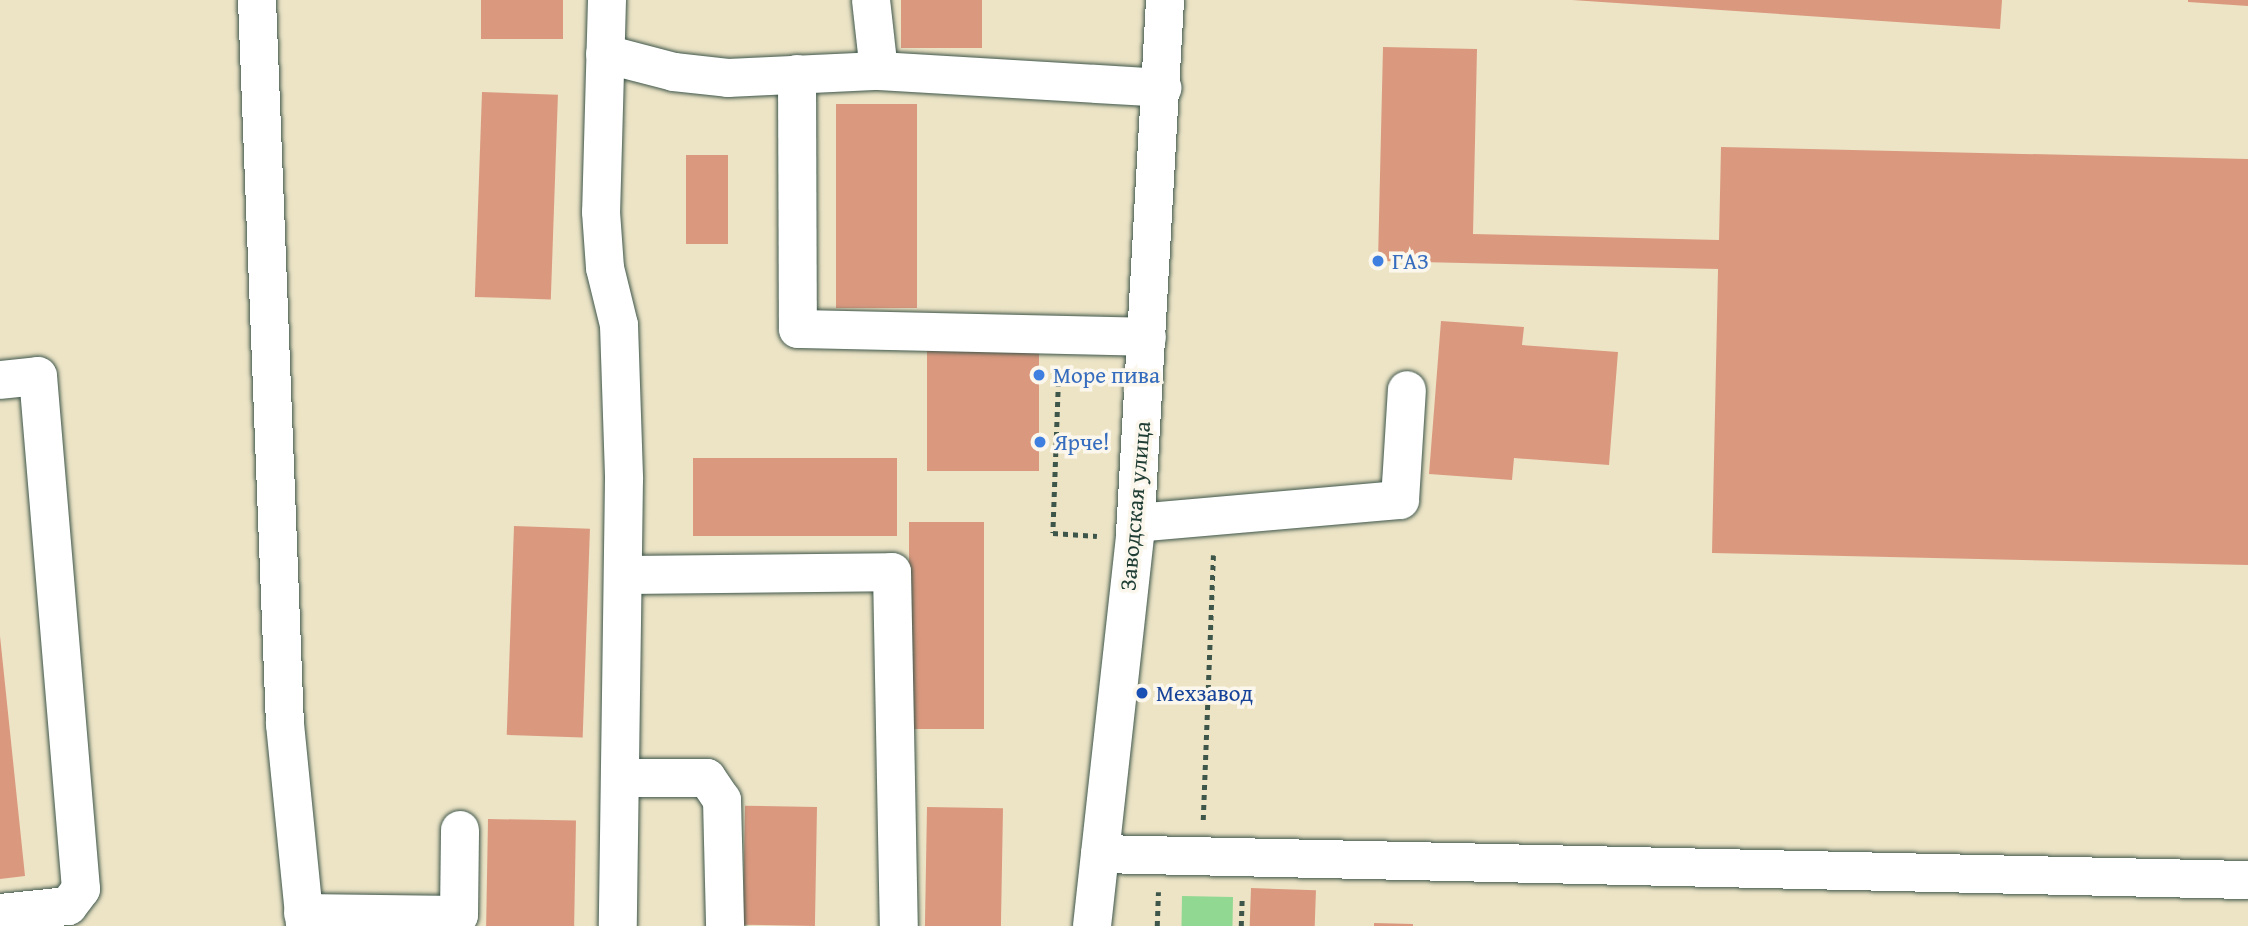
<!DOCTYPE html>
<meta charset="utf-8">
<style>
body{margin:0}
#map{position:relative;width:2248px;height:926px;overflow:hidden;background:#ede4c6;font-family:"Gentium Book Plus",serif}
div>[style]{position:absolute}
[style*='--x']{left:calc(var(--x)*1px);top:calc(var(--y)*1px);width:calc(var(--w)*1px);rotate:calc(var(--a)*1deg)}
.green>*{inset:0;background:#91d892;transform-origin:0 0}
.building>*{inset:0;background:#da997f;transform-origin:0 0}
.path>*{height:4.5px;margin-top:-2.25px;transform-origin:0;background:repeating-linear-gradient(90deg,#3e564a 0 5px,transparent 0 10px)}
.roads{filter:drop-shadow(0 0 2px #3e564a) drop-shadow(0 0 2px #3e564a)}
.minor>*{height:38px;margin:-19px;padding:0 19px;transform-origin:19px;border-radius:19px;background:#fff}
.dots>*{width:19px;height:19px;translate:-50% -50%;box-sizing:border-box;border:4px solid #fbf7ec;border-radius:50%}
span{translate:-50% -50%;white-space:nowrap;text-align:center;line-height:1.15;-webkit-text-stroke:7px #fbf7ec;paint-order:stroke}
.shop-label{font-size:23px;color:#366cbe}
.left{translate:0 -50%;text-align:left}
.street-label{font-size:23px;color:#1f3d34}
.transit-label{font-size:23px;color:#164399}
</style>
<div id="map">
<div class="green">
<i style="left:1182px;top:896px;width:51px;height:30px;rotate:1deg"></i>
</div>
<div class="building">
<i style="left:481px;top:0;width:82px;height:39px"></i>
<i style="left:901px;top:0;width:81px;height:48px"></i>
<i style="clip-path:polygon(1572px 0,2002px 0,2000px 29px)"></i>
<i style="clip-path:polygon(2188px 0,2248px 0,2248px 6px,2188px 2px)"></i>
<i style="clip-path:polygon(1383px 47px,1477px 49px,1473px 234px,1719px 240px,1721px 147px,2248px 159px,2248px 565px,1712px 553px,1718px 269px,1378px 261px)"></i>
<i style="left:482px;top:92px;width:76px;height:205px;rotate:2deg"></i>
<i style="left:917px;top:104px;width:204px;height:81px;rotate:90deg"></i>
<i style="left:686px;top:155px;width:42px;height:89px"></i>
<i style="clip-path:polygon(1441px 321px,1524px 327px,1522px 345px,1618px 352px,1609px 465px,1514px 458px,1512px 480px,1429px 474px)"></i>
<i style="left:1039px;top:350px;width:121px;height:112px;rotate:90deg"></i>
<i style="left:693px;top:458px;width:204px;height:78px"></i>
<i style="left:909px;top:522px;width:75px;height:207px"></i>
<i style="left:514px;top:526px;width:76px;height:209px;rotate:2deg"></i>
<i style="clip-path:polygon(0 636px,25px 876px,0 879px)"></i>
<i style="left:817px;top:807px;width:119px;height:72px;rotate:91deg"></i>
<i style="left:927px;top:807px;width:76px;height:119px;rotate:1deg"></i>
<i style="left:488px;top:819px;width:88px;height:107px;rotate:1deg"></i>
<i style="left:1251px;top:888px;width:65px;height:38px;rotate:2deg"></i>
<i style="clip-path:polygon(1374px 923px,1413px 924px,1413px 926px,1374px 926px)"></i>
</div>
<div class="path">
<i style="--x:1059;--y:372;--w:161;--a:92.1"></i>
<i style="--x:1053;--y:533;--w:44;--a:3.9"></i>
<i style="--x:1203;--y:820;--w:265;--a:-87.8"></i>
<i style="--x:1157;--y:926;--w:34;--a:-88"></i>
<i style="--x:1241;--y:926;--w:30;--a:-88"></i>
</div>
<div class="roads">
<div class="minor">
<i style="--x:257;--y:0;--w:725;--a:87.79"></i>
<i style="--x:285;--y:724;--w:203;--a:84.3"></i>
<i style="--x:607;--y:0;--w:212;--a:91.6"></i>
<i style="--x:601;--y:212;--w:56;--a:85.9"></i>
<i style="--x:605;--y:268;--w:59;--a:76.2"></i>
<i style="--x:619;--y:325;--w:154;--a:88.1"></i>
<i style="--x:624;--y:479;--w:447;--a:90.8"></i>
<i style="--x:871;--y:0;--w:71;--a:83.6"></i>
<i style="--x:605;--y:54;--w:71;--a:14.6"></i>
<i style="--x:674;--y:72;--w:54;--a:6.3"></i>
<i style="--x:728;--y:78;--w:151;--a:-2.7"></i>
<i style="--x:879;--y:71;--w:284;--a:3.4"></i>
<i style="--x:797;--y:74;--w:255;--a:89.8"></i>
<i style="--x:798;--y:329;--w:349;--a:1.3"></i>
<i style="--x:0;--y:380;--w:38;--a:-6"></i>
<i style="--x:38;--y:376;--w:515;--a:85.21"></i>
<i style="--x:81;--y:889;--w:21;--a:127"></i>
<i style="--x:68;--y:906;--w:68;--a:174.1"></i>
<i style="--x:1136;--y:523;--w:265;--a:-5"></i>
<i style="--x:1400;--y:500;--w:110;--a:-86.4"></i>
<i style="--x:623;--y:575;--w:269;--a:-0.6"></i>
<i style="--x:892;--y:572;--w:354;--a:88.9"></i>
<i style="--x:620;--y:778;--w:87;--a:0"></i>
<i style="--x:707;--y:778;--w:27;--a:56"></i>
<i style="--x:722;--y:800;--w:126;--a:88.6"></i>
<i style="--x:1100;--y:854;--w:1148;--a:1.3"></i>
<i style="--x:303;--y:913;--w:156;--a:0.7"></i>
<i style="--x:459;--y:915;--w:85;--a:-89.3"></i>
<i style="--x:1092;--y:926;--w:394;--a:-83.7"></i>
<i style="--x:1135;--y:534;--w:535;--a:-86.78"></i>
</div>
</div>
<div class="dots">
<i style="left:1378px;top:261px;background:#3f7fe0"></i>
<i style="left:1039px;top:375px;background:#3f7fe0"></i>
<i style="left:1040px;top:442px;background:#3f7fe0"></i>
<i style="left:1142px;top:693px;background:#1a4fb4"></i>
</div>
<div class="shop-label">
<span class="left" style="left:1392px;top:261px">ГАЗ</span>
<span class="left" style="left:1053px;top:375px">Море пива</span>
<span class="left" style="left:1054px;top:442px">Ярче!</span>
</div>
<div class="street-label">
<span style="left:1135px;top:506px;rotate:-85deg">Заводская улица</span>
</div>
<div class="transit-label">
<span class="left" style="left:1156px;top:693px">Мехзавод</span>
</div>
</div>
